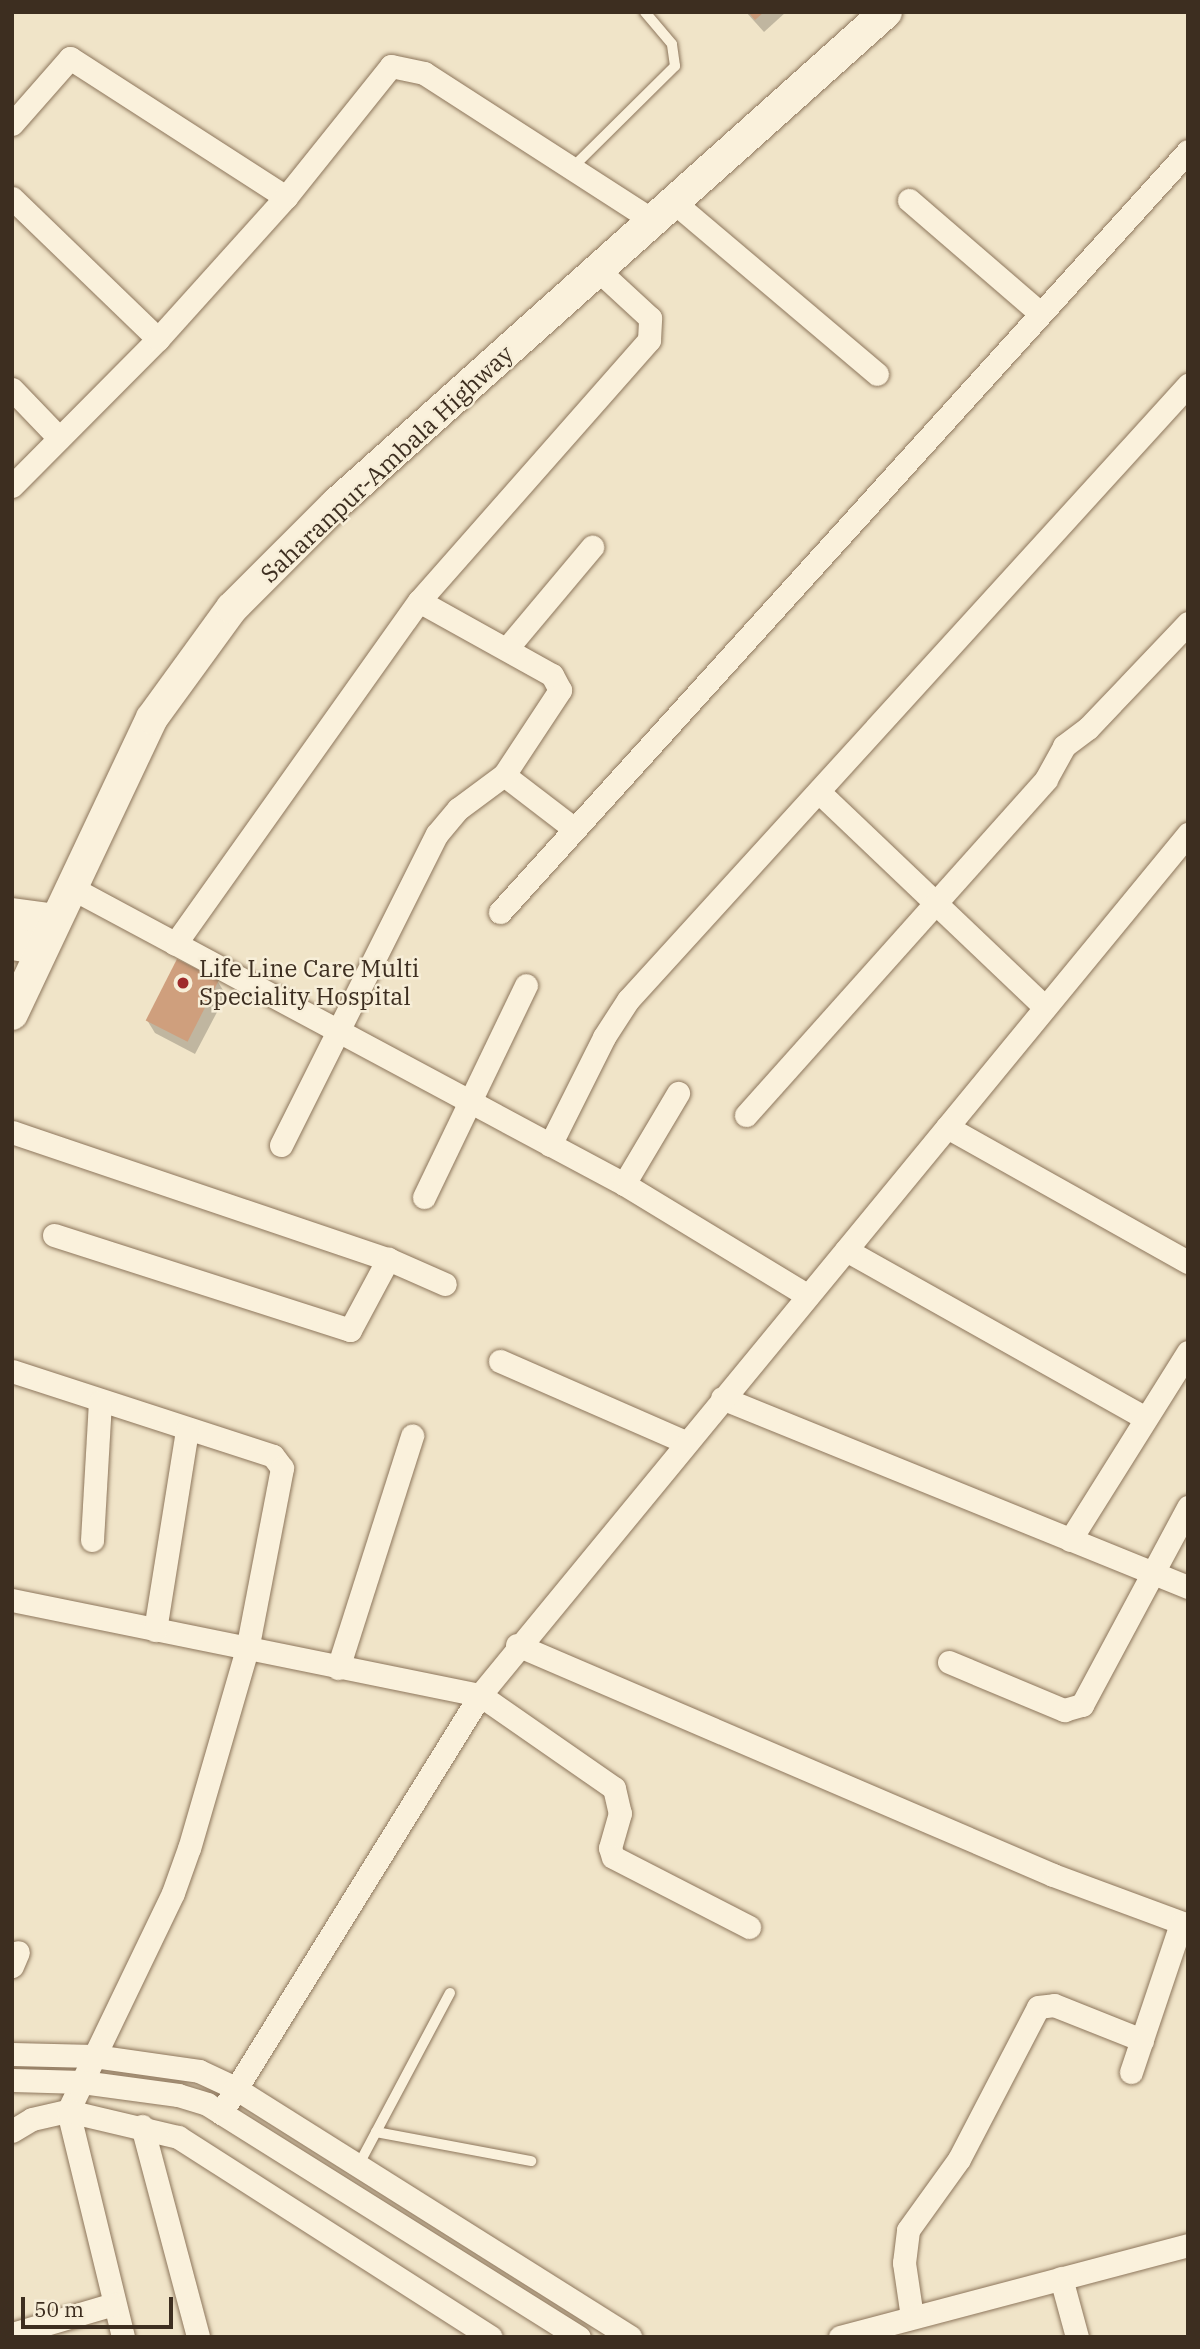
<!DOCTYPE html>
<style>
body{margin:0}
#map{position:relative;width:1200px;height:2349px;overflow:hidden;background:#f0e4c8;font-family:"IBM Plex Serif",serif}
div>[style]{position:absolute}
[style*='--x']{left:calc(var(--x)*1px);top:calc(var(--y)*1px);width:calc(var(--w)*1px);rotate:calc(var(--a)*1deg)}
.shadow>*{inset:0;background:#0003}
.building>*{inset:0;background:#cf9f7d;transform-origin:0 0}
.roads{filter:drop-shadow(0 0 2px #8d765c) drop-shadow(0 0 2px #8d765c)}
.lane>*{height:10px;margin:-5px;padding:0 5px;transform-origin:5px;border-radius:5px;background:#faf1dc}
.street>*{height:23px;margin:-11.5px;padding:0 11.5px;transform-origin:11.5px;border-radius:11.5px;background:#faf1dc}
.secondary>*{height:32px;margin:-16px;padding:0 16px;transform-origin:16px;border-radius:16px;background:#faf1dc}
.dots>*{width:19px;height:19px;translate:-50% -50%;box-sizing:border-box;border:4px solid #f7eed8;border-radius:50%}
span{translate:-50% -50%;white-space:nowrap;text-align:center;line-height:1.15;-webkit-text-stroke:5px #f7eed8;paint-order:stroke}
.street-label{font-size:24px;color:#3d2e20}
.poi-label{font-size:24px;color:#3d2e20}
.left{translate:0 -50%;text-align:left}
.frame{position:absolute;inset:0;border:14px solid #3d2e20;pointer-events:none}
.scale{position:absolute;left:21px;top:2297px;width:152px;height:32px;box-sizing:border-box;border:4px solid #3d2e20;border-top:0;padding-left:9px;font-size:21px;line-height:24px;white-space:nowrap;color:#3d2e20;-webkit-text-stroke:5px #f7eed8;paint-order:stroke}
</style>
<div id="map">
<div class="shadow">
<i style="clip-path:polygon(746px 12px,786px 12px,764px 32px)"></i>
<i style="clip-path:polygon(218px 982px,226px 995px,195px 1054px,155px 1033px,147px 1020px)"></i>
</div>
<div class="building">
<i style="clip-path:polygon(748px 12px,764px 12px,755px 20px)"></i>
<i style="left:177px;top:959px;width:47px;height:69px;rotate:27deg"></i>
</div>
<div class="roads">
<div class="lane">
<i style="--x:572;--y:168;--w:145;--a:-44.7"></i>
<i style="--x:675;--y:66;--w:22;--a:-98"></i>
<i style="--x:672;--y:44;--w:42;--a:-130.2"></i>
<i style="--x:376;--y:2132;--w:158;--a:10.6"></i>
<i style="--x:358;--y:2166;--w:196;--a:-62"></i>
</div>
<div class="street">
<i style="--x:12;--y:124;--w:88;--a:-48.7"></i>
<i style="--x:70;--y:58;--w:257;--a:32.8"></i>
<i style="--x:12;--y:198;--w:203;--a:44"></i>
<i style="--x:909;--y:200;--w:173;--a:40.8"></i>
<i style="--x:676;--y:204;--w:263;--a:40.2"></i>
<i style="--x:12;--y:389;--w:68;--a:46.2"></i>
<i style="--x:12;--y:486;--w:207;--a:-45.2"></i>
<i style="--x:158;--y:339;--w:191;--a:-48"></i>
<i style="--x:286;--y:197;--w:168;--a:-51.3"></i>
<i style="--x:391;--y:66;--w:34;--a:12"></i>
<i style="--x:424;--y:73;--w:275;--a:32.8"></i>
<i style="--x:508;--y:647;--w:131;--a:-50"></i>
<i style="--x:504;--y:775;--w:87;--a:37.5"></i>
<i style="--x:819;--y:792;--w:312;--a:43.6"></i>
<i style="--x:70;--y:887;--w:629;--a:28.2"></i>
<i style="--x:624;--y:1184;--w:215;--a:31.3"></i>
<i style="--x:500;--y:912;--w:1026;--a:-47.88"></i>
<i style="--x:175;--y:944;--w:421;--a:-54.6"></i>
<i style="--x:419;--y:601;--w:348;--a:-48.6"></i>
<i style="--x:649;--y:340;--w:22;--a:-87"></i>
<i style="--x:650;--y:318;--w:69;--a:-137.3"></i>
<i style="--x:746;--y:1115;--w:450;--a:-48.2"></i>
<i style="--x:1046;--y:779;--w:38;--a:-61"></i>
<i style="--x:1064;--y:746;--w:30;--a:-37"></i>
<i style="--x:1088;--y:728;--w:145;--a:-46.4"></i>
<i style="--x:947;--y:1127;--w:276;--a:29.3"></i>
<i style="--x:12;--y:1132;--w:397;--a:18.7"></i>
<i style="--x:388;--y:1259;--w:62;--a:23.7"></i>
<i style="--x:281;--y:1145;--w:348;--a:-63.4"></i>
<i style="--x:437;--y:834;--w:33;--a:-50"></i>
<i style="--x:458;--y:809;--w:57;--a:-36.5"></i>
<i style="--x:504;--y:775;--w:102;--a:-56.6"></i>
<i style="--x:560;--y:690;--w:17;--a:-118"></i>
<i style="--x:552;--y:675;--w:152;--a:-150.9"></i>
<i style="--x:550;--y:1145;--w:121;--a:-63.4"></i>
<i style="--x:604;--y:1037;--w:44;--a:-57"></i>
<i style="--x:628;--y:1000;--w:832;--a:-47.68"></i>
<i style="--x:624;--y:1184;--w:106;--a:-59.3"></i>
<i style="--x:424;--y:1197;--w:235;--a:-64.3"></i>
<i style="--x:54;--y:1235;--w:311;--a:17.8"></i>
<i style="--x:350;--y:1330;--w:81;--a:-61.8"></i>
<i style="--x:846;--y:1250;--w:342;--a:29.3"></i>
<i style="--x:500;--y:1361;--w:202;--a:23.6"></i>
<i style="--x:12;--y:1371;--w:274;--a:18"></i>
<i style="--x:273;--y:1456;--w:15;--a:53"></i>
<i style="--x:282;--y:1468;--w:184;--a:100.9"></i>
<i style="--x:247;--y:1649;--w:207;--a:106.2"></i>
<i style="--x:189;--y:1848;--w:48;--a:109.6"></i>
<i style="--x:173;--y:1893;--w:242;--a:115.7"></i>
<i style="--x:68;--y:2111;--w:233;--a:76.3"></i>
<i style="--x:722;--y:1398;--w:503;--a:22.08"></i>
<i style="--x:92;--y:1540;--w:138;--a:-86.7"></i>
<i style="--x:1070;--y:1540;--w:222;--a:-57.9"></i>
<i style="--x:12;--y:1600;--w:478;--a:11.5"></i>
<i style="--x:480;--y:1695;--w:1115;--a:-50.57"></i>
<i style="--x:155;--y:1630;--w:203;--a:-80.9"></i>
<i style="--x:517;--y:1645;--w:583;--a:23.22"></i>
<i style="--x:1053;--y:1875;--w:144;--a:20.3"></i>
<i style="--x:949;--y:1662;--w:125;--a:22.7"></i>
<i style="--x:1064;--y:1710;--w:19;--a:-16"></i>
<i style="--x:1082;--y:1705;--w:225;--a:-61.8"></i>
<i style="--x:338;--y:1668;--w:244;--a:-72.3"></i>
<i style="--x:12;--y:1966;--w:15;--a:-67"></i>
<i style="--x:12;--y:2054;--w:82;--a:1.4"></i>
<i style="--x:94;--y:2056;--w:106;--a:8.1"></i>
<i style="--x:199;--y:2071;--w:40;--a:25"></i>
<i style="--x:235;--y:2088;--w:467;--a:32.2"></i>
<i style="--x:1131;--y:2072;--w:157;--a:-71.4"></i>
<i style="--x:12;--y:2080;--w:70;--a:1.6"></i>
<i style="--x:82;--y:2082;--w:97;--a:7.7"></i>
<i style="--x:178;--y:2095;--w:30;--a:17"></i>
<i style="--x:207;--y:2104;--w:439;--a:32.1"></i>
<i style="--x:221;--y:2113;--w:492;--a:-58.2"></i>
<i style="--x:480;--y:1695;--w:163;--a:34.8"></i>
<i style="--x:614;--y:1788;--w:26;--a:77"></i>
<i style="--x:620;--y:1813;--w:36;--a:106"></i>
<i style="--x:610;--y:1848;--w:9;--a:72"></i>
<i style="--x:613;--y:1857;--w:153;--a:27.2"></i>
<i style="--x:142;--y:2126;--w:218;--a:75.1"></i>
<i style="--x:12;--y:2131;--w:23;--a:-31"></i>
<i style="--x:32;--y:2119;--w:37;--a:-13"></i>
<i style="--x:68;--y:2111;--w:113;--a:13.3"></i>
<i style="--x:178;--y:2137;--w:371;--a:32.6"></i>
<i style="--x:1061;--y:2278;--w:61;--a:74.8"></i>
<i style="--x:912;--y:2317;--w:55;--a:-98.4"></i>
<i style="--x:904;--y:2263;--w:33;--a:-83"></i>
<i style="--x:908;--y:2230;--w:87;--a:-54.3"></i>
<i style="--x:959;--y:2159;--w:171;--a:-62.5"></i>
<i style="--x:1038;--y:2007;--w:16;--a:-7"></i>
<i style="--x:1054;--y:2005;--w:95;--a:21.7"></i>
<i style="--x:12;--y:2334;--w:106;--a:-16.4"></i>
<i style="--x:840;--y:2337;--w:360;--a:-14.8"></i>
</div>
<div class="secondary">
<i style="--x:12;--y:914;--w:43;--a:7.9"></i>
<i style="--x:12;--y:944;--w:30;--a:9"></i>
<i style="--x:12;--y:1014;--w:327;--a:-64.7"></i>
<i style="--x:152;--y:718;--w:136;--a:-54"></i>
<i style="--x:232;--y:608;--w:147;--a:-45"></i>
<i style="--x:336;--y:504;--w:738;--a:-41.81"></i>
</div>
</div>
<div class="dots">
<i style="left:183px;top:983px;background:#9e2a2b"></i>
</div>
<div class="street-label">
<span style="left:387px;top:464px;rotate:-43deg">Saharanpur-Ambala Highway</span>
</div>
<div class="poi-label">
<span class="left" style="left:199px;top:983px">Life Line Care Multi<br>Speciality Hospital</span>
</div>
<div class="frame"></div>
<div class="scale">50 m</div>
</div>
